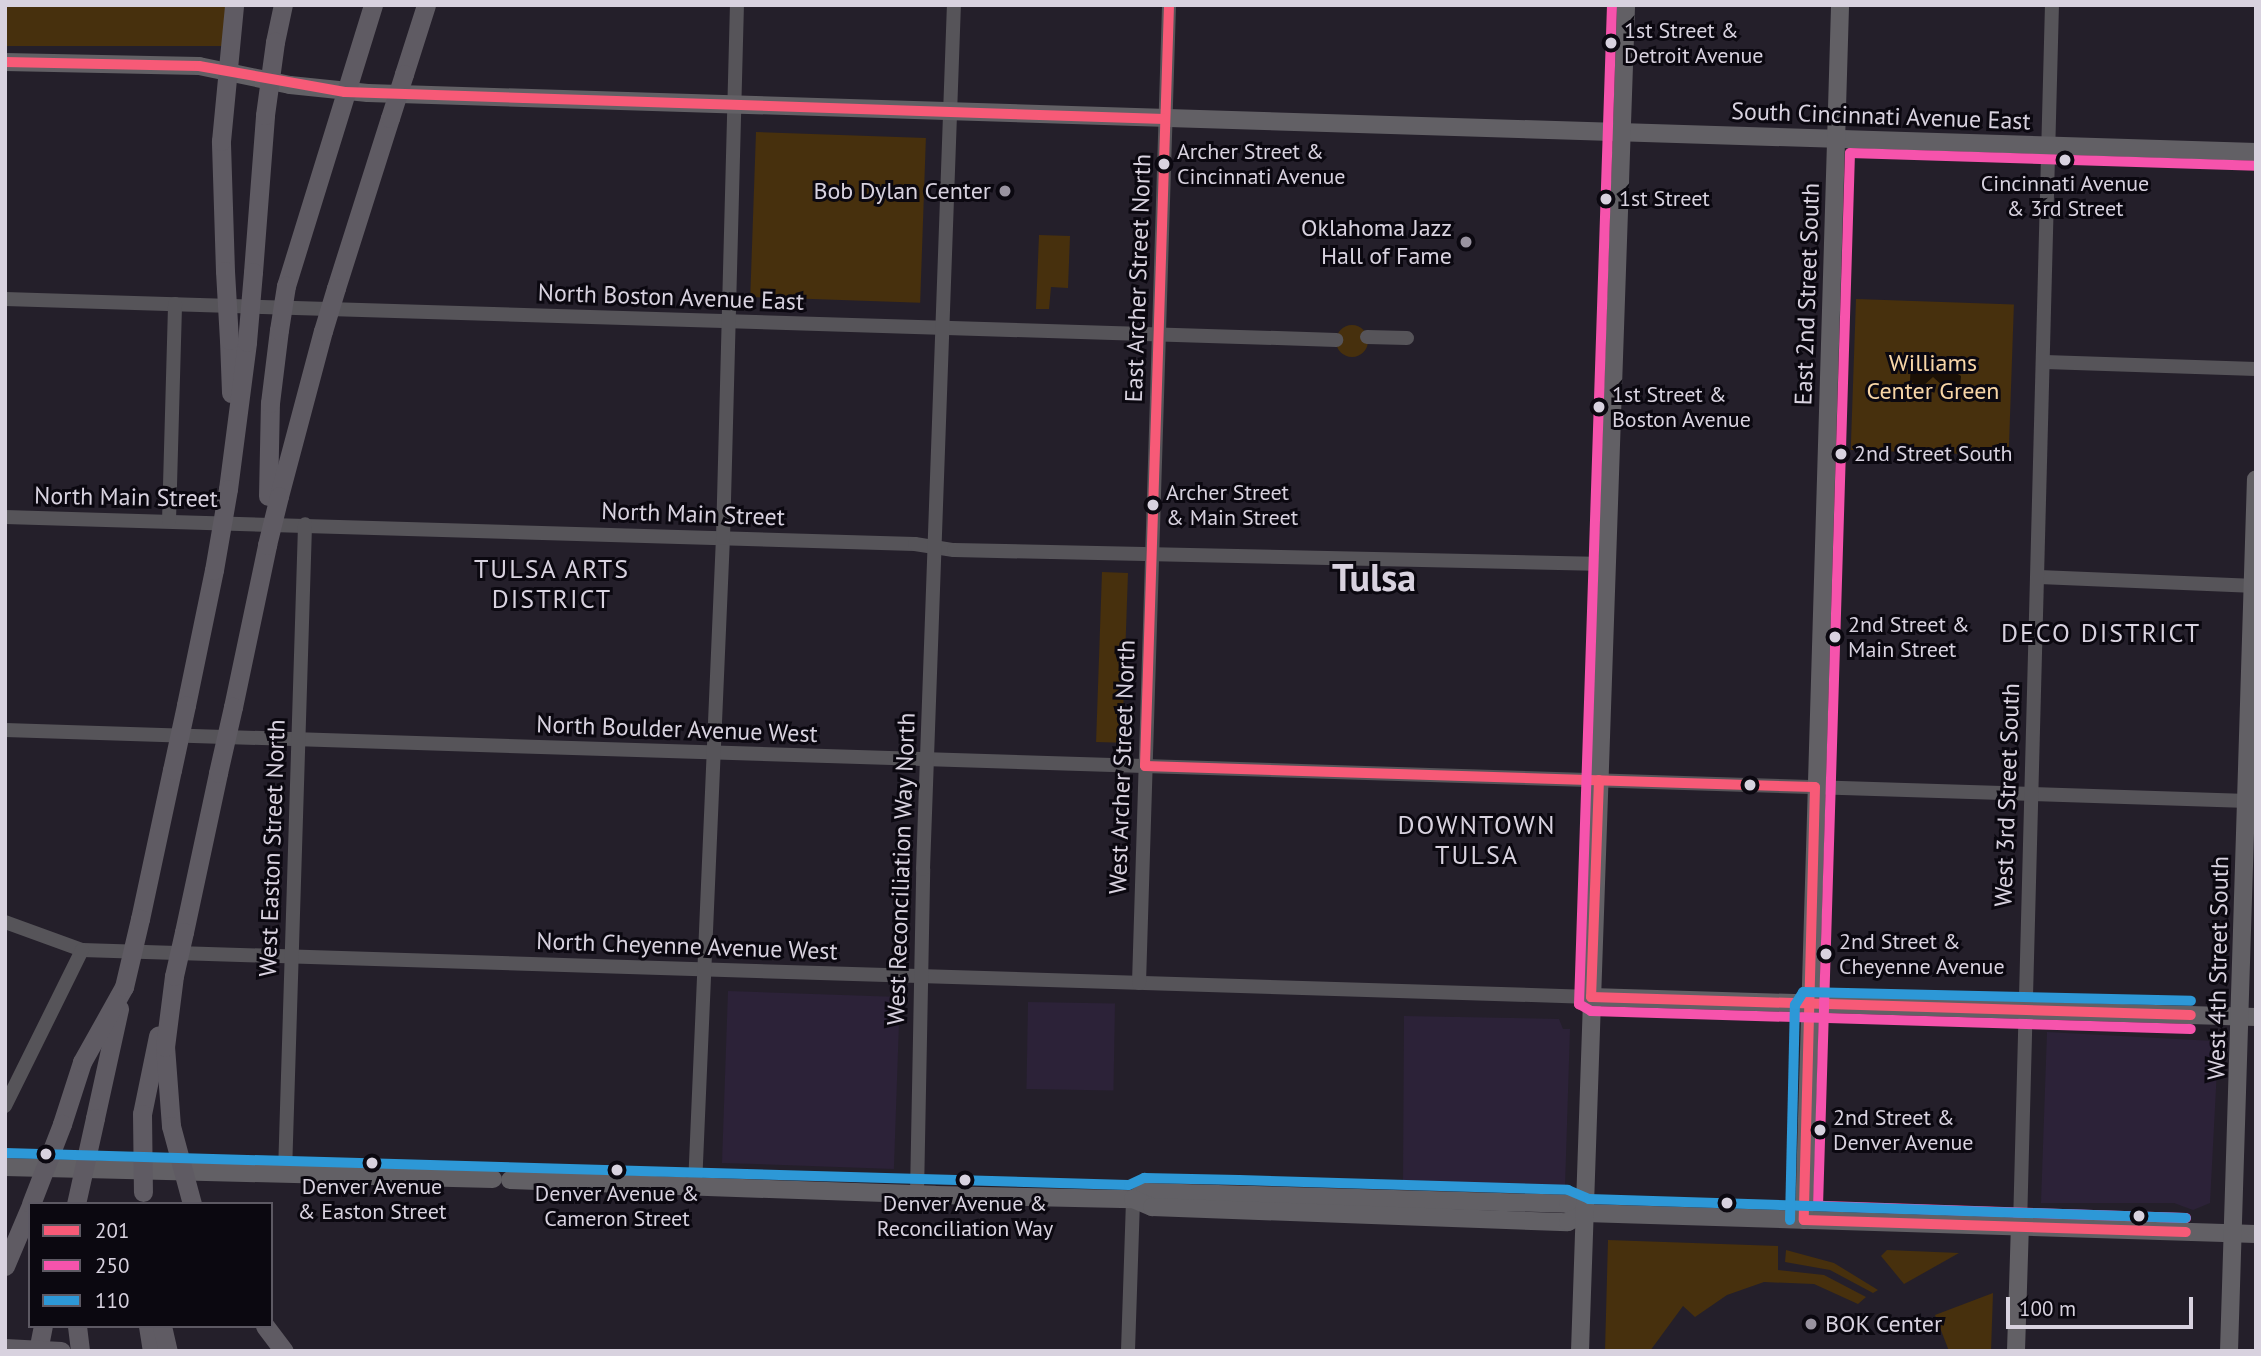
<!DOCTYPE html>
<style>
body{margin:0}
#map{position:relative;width:2261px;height:1356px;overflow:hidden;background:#241f2a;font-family:"PT Sans",sans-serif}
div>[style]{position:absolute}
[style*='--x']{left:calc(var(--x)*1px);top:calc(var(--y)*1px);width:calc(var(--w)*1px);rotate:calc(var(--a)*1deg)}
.built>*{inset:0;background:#2c2238;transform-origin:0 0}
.green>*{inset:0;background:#47300d;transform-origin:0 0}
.round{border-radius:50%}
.water>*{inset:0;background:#1b1005}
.minor>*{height:14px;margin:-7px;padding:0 7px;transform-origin:7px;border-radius:7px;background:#565459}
.major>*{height:18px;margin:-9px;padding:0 9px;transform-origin:9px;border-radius:9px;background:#626065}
.highway>*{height:19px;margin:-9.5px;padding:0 9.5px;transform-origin:9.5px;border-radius:9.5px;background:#5f5b63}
.highway-bridge>*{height:19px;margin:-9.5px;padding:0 9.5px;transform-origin:9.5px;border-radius:9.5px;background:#5f5b63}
.bus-1>*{height:10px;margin:-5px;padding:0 5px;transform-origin:5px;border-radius:5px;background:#f75a77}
.bus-2>*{height:10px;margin:-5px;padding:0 5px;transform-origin:5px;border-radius:5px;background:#f653ac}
.bus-3>*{height:10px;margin:-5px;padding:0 5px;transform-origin:5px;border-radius:5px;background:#2d98d7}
.dots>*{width:19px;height:19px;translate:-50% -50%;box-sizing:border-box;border:4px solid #0b0810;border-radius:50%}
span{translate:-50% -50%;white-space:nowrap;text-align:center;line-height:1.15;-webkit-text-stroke:6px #0b0810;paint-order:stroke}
.bus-label{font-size:22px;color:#d8d2df}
.left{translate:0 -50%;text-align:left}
.street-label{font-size:24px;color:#d8d2df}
.poi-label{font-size:24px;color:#d8d2df}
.right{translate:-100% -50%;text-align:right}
.park-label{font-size:24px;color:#f8d6a7}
.neighbourhood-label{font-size:26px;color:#d8d2df;letter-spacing:2px}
.town-label{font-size:38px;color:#d8d2df;font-weight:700}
.frame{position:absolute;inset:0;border:7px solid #d8d2df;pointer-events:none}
.legend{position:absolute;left:28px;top:1202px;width:245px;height:126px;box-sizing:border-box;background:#0b0810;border:2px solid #5d5963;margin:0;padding:9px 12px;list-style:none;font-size:21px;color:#d8d2df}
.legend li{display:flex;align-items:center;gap:14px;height:35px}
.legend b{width:35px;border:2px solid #5d5963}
.scale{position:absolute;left:2006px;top:1297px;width:187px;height:32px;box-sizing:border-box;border:4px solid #d8d2df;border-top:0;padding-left:9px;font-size:21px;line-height:24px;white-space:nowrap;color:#d8d2df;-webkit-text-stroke:5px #0b0810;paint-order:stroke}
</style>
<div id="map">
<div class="built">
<i style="left:728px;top:991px;width:172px;height:172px;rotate:2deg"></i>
<i style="left:1028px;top:1002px;width:87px;height:87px;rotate:1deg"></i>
<i style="clip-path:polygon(1404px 1016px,1559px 1019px,1563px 1029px,1570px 1029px,1565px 1187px,1445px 1185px,1439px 1181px,1403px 1184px)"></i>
<i style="clip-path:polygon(2047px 1032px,2214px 1041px,2218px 1050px,2210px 1203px,2193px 1210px,2174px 1203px,2041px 1203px)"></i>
</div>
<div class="green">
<i style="left:5px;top:5px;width:222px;height:41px"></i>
<i style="left:756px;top:132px;width:170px;height:165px;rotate:2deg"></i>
<i style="clip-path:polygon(1039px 235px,1070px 236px,1068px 288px,1051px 287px,1049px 309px,1036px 309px)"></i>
<i style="left:1856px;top:299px;width:158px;height:151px;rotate:2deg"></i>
<i class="round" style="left:1336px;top:325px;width:32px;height:32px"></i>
<i style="left:1102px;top:572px;width:26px;height:170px;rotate:2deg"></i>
<i style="clip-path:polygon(1608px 1240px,1778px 1246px,1778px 1270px,1824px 1275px,1866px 1297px,1858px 1304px,1814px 1284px,1764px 1282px,1727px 1295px,1695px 1317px,1683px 1306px,1650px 1351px,1605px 1351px)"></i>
<i style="clip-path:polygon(1786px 1250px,1834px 1263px,1878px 1290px,1873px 1293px,1830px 1270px,1785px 1262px)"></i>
<i style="clip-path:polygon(1887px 1250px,1959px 1253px,1904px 1284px,1881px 1256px)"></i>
<i style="clip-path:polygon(1993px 1293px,1991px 1351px,1949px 1351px,1935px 1315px)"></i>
</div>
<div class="water">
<i style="clip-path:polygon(1911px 362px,1924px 370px,1950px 369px,1961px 376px,1960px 389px,1945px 388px,1933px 377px,1923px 386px,1915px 385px,1910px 381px)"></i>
</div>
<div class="minor">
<i style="--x:5;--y:299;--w:1332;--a:1.76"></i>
<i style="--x:1367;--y:337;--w:40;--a:1.4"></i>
<i style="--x:2045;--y:362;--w:211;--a:1.9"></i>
<i style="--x:5;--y:517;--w:910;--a:1.7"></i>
<i style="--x:915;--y:544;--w:39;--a:9"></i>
<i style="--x:954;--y:550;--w:651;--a:1.23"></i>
<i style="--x:169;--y:521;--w:217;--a:-88.4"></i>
<i style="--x:2039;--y:577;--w:217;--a:2.4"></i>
<i style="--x:5;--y:730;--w:2252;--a:1.81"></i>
<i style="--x:5;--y:922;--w:82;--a:20"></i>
<i style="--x:82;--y:950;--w:1510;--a:1.78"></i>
<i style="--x:1139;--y:983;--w:978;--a:-88.24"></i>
<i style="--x:5;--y:1106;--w:174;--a:-63.7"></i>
<i style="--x:285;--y:1173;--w:649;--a:-88.23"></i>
<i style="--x:695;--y:1186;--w:649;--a:-87.53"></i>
<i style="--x:723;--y:538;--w:533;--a:-88.5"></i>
<i style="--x:917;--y:1194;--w:325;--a:-88.9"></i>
<i style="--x:923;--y:869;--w:865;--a:-87.95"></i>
<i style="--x:2020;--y:1226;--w:1221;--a:-88.5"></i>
<i style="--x:1128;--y:1351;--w:152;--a:-88.1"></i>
</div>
<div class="major">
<i style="--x:5;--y:62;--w:194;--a:1.2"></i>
<i style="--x:199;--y:66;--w:93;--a:11.8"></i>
<i style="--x:290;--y:85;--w:78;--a:5.9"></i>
<i style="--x:368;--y:93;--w:1889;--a:1.79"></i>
<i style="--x:1591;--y:997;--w:665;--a:1.72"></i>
<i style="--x:5;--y:1167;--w:488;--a:1.4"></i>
<i style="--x:510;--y:1180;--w:425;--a:2"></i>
<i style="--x:935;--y:1195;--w:198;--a:1.2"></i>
<i style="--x:1133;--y:1199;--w:14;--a:-30"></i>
<i style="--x:1145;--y:1192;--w:423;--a:1.6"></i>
<i style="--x:1568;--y:1204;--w:19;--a:28"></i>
<i style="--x:1585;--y:1213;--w:671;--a:1.79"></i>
<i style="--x:1133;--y:1199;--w:21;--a:23"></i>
<i style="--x:1152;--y:1207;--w:416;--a:2.1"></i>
<i style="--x:1568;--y:1222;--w:19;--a:-28"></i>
<i style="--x:1804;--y:1220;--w:1216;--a:-88.3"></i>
<i style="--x:1580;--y:1351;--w:1347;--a:-88.04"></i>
<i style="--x:2016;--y:1351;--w:125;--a:-88.2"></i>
<i style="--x:2229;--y:1351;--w:872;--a:-88.23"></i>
</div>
<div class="highway">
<i style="--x:275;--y:42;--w:38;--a:-78"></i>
<i style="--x:404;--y:74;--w:72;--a:-72.3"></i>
<i style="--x:225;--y:271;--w:130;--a:-91.8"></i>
<i style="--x:221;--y:141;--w:137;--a:-84.5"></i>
<i style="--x:253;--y:272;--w:157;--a:-85.6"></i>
<i style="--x:286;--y:286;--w:294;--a:-72.8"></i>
<i style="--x:336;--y:288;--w:178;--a:-72.4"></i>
<i style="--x:229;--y:340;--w:53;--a:87.8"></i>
<i style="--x:228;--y:489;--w:148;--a:-82.6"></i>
<i style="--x:268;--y:496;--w:93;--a:-88.8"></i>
<i style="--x:270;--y:403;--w:74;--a:-83"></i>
<i style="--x:279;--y:496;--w:171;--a:-75.1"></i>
<i style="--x:186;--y:705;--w:138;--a:-78.3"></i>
<i style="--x:233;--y:707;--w:166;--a:-78.1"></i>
<i style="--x:140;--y:919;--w:152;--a:-77.9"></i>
<i style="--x:184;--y:932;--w:163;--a:-77.9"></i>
<i style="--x:142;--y:1114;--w:80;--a:-78.4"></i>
<i style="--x:95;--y:1118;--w:112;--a:-77.6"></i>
<i style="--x:62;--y:1124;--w:65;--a:-72.1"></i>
<i style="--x:82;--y:1062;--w:86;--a:-60.8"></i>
<i style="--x:171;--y:1126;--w:79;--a:-94.3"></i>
<i style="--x:165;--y:1047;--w:72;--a:-82.8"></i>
<i style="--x:5;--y:1266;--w:64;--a:-67"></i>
<i style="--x:77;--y:1326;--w:25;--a:83"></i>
<i style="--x:148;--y:1326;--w:25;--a:81"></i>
<i style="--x:162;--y:1326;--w:26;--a:77"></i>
<i style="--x:265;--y:1326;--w:31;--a:53"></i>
<i style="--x:38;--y:1351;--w:25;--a:-79"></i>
</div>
<div class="highway-bridge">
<i style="--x:265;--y:115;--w:74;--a:-82.2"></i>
<i style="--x:390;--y:118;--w:46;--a:-72.3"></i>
<i style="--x:225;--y:271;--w:69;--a:86.7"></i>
<i style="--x:279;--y:330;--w:45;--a:-81"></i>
<i style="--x:323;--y:331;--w:45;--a:-73.2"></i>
<i style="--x:247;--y:342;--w:70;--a:-85.1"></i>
<i style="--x:267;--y:545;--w:50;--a:-76.2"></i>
<i style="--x:214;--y:570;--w:82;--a:-80.2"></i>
<i style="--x:172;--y:770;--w:66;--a:-77.8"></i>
<i style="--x:218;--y:773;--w:68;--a:-77.2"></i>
<i style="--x:174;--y:976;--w:45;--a:-77.2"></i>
<i style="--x:124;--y:987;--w:70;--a:-76.8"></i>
<i style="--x:142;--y:1114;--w:78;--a:89.3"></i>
<i style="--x:171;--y:1126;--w:81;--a:74.9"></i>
<i style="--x:31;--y:1204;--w:86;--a:-68.8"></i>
<i style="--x:76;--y:1204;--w:88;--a:-77.5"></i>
<i style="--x:5;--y:1348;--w:56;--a:3.1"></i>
</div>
<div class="bus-1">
<i style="--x:1169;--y:5;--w:761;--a:91.81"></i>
<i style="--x:1145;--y:766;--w:670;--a:1.8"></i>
<i style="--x:1815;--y:787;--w:433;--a:91.5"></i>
<i style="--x:1804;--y:1220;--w:382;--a:1.8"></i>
<i style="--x:5;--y:62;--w:194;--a:1.2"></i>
<i style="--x:199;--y:66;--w:148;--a:10.1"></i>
<i style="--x:345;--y:92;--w:820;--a:1.89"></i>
<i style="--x:1599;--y:780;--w:217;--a:92.1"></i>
<i style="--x:1591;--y:997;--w:600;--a:1.72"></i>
</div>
<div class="bus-2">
<i style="--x:1612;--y:5;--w:1000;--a:91.89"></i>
<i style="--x:1579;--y:1004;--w:14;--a:30"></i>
<i style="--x:1591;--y:1011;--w:600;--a:1.72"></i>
<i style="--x:2186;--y:1218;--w:368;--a:-178.1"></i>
<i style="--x:1818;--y:1206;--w:1053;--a:-88.26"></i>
<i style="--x:1850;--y:153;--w:406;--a:1.8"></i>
</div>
<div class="bus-3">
<i style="--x:5;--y:1153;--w:1124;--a:1.63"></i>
<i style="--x:1129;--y:1185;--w:17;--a:-25"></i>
<i style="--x:1144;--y:1178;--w:95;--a:1.2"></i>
<i style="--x:1239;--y:1180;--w:329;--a:1.7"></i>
<i style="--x:1568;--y:1190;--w:23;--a:23"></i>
<i style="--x:1589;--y:1199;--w:597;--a:1.82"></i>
<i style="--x:1790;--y:1220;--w:215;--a:-88.7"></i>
<i style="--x:1795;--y:1005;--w:15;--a:-58"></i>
<i style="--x:1803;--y:992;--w:388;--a:1.3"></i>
</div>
<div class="dots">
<i style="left:1611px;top:43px;background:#d8d2df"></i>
<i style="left:2065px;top:160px;background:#d8d2df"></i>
<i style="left:1164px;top:164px;background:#d8d2df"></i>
<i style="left:1005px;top:191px;background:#9993a0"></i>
<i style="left:1606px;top:199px;background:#d8d2df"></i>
<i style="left:1466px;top:242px;background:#9993a0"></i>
<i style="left:1599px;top:407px;background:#d8d2df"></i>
<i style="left:1841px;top:454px;background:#d8d2df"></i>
<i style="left:1153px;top:505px;background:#d8d2df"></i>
<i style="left:1835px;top:637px;background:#d8d2df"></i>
<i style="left:1750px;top:785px;background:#d8d2df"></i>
<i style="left:1826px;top:954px;background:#d8d2df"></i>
<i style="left:1820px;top:1130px;background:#d8d2df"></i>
<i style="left:46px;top:1154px;background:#d8d2df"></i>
<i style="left:372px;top:1163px;background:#d8d2df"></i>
<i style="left:617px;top:1170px;background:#d8d2df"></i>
<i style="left:965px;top:1180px;background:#d8d2df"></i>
<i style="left:1727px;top:1203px;background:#d8d2df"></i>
<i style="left:2139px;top:1216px;background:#d8d2df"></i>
<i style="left:1811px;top:1324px;background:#9993a0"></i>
</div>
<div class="bus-label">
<span class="left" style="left:1624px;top:43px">1st Street &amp;<br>Detroit Avenue</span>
<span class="left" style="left:1177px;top:164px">Archer Street &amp;<br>Cincinnati Avenue</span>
<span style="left:2065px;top:196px">Cincinnati Avenue<br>&amp; 3rd Street</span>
<span class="left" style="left:1619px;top:199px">1st Street</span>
<span class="left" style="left:1612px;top:407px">1st Street &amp;<br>Boston Avenue</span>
<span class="left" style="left:1854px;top:454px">2nd Street South</span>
<span class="left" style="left:1166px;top:505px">Archer Street<br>&amp; Main Street</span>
<span class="left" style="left:1848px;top:637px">2nd Street &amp;<br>Main Street</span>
<span class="left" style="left:1839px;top:954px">2nd Street &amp;<br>Cheyenne Avenue</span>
<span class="left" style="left:1833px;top:1130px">2nd Street &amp;<br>Denver Avenue</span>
<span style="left:372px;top:1199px">Denver Avenue<br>&amp; Easton Street</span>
<span style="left:617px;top:1206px">Denver Avenue &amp;<br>Cameron Street</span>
<span style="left:965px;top:1216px">Denver Avenue &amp;<br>Reconciliation Way</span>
</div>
<div class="street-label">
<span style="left:1881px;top:116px;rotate:2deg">South Cincinnati Avenue East</span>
<span style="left:1138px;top:278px;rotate:-88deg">East Archer Street North</span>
<span style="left:1807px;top:294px;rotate:-88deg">East 2nd Street South</span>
<span style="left:671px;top:297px;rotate:2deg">North Boston Avenue East</span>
<span style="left:126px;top:497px;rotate:1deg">North Main Street</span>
<span style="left:693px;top:514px;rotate:2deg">North Main Street</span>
<span style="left:677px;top:729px;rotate:2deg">North Boulder Avenue West</span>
<span style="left:1122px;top:767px;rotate:-88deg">West Archer Street North</span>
<span style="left:2007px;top:795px;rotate:-88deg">West 3rd Street South</span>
<span style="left:272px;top:848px;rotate:-88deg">West Easton Street North</span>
<span style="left:901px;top:869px;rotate:-88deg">West Reconciliation Way North</span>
<span style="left:687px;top:946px;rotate:2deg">North Cheyenne Avenue West</span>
<span style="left:2218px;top:968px;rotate:-89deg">West 4th Street South</span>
</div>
<div class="poi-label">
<span class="right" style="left:991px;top:191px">Bob Dylan Center</span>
<span class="right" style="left:1452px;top:242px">Oklahoma Jazz<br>Hall of Fame</span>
<span class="left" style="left:1825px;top:1324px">BOK Center</span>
</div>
<div class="park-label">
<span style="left:1933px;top:377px">Williams<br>Center Green</span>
</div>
<div class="neighbourhood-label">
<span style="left:552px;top:584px">TULSA ARTS<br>DISTRICT</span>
<span style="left:2101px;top:633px">DECO DISTRICT</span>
<span style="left:1477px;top:840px">DOWNTOWN<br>TULSA</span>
</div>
<div class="town-label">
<span style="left:1374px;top:577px">Tulsa</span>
</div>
<div class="frame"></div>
<ul class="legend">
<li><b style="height:9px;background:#f75a77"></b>201</li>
<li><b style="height:9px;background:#f653ac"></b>250</li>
<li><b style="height:9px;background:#2d98d7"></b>110</li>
</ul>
<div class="scale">100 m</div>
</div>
